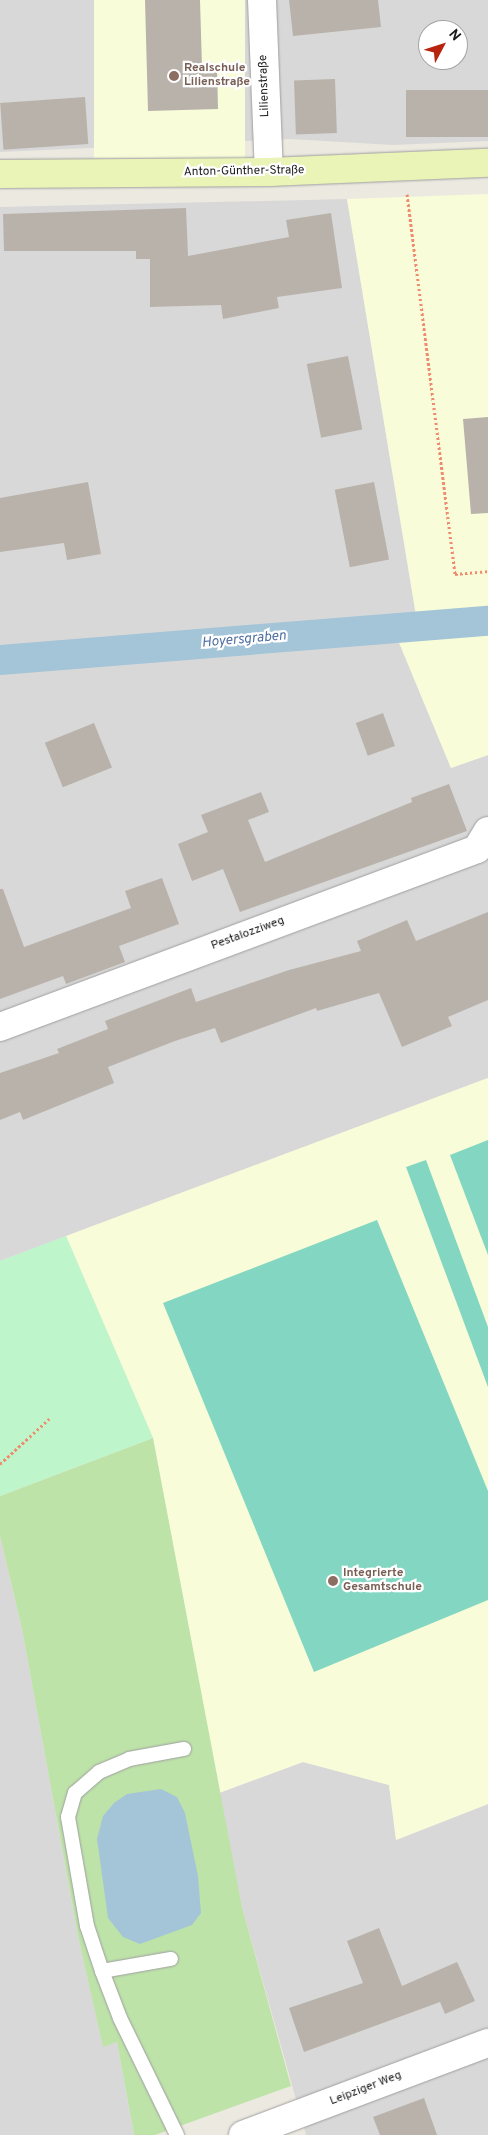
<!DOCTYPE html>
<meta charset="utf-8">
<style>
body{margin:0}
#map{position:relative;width:488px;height:2135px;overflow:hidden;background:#ece9e0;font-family:Overpass,sans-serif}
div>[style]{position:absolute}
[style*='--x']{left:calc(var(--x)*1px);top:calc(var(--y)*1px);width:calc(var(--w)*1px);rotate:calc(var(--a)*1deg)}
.residential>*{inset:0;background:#d9d8d8}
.education>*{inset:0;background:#f8fcd9;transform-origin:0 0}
.grass>*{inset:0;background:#bee3a9}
.park>*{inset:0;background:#bff5ca}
.pitch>*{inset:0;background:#83d6c1}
.water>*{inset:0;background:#a3c5d7}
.canal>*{height:30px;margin:-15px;padding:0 15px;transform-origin:15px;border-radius:15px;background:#a3c5d7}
.building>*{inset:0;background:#b8b2ab;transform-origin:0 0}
.path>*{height:3px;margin-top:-1.5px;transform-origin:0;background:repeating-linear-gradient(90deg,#ef8b6e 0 2.5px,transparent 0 5px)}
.roads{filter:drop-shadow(0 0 1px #9f9f9f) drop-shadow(0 0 1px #9f9f9f)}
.lane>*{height:14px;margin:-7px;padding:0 7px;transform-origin:7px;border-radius:7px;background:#fff}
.street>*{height:28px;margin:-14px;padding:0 14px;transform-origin:14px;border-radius:14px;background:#fff}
.secondary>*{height:28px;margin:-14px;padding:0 14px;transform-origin:14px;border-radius:14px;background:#e9f4b6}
.dots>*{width:14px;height:14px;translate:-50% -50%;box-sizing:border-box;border:2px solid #fff;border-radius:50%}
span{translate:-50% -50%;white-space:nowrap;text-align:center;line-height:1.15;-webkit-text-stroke:4.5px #fff;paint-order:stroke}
.education-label{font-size:12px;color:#785e54;font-weight:700}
.left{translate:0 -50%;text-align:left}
.street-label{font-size:12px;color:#1b1b1b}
.water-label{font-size:14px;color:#4f6ea2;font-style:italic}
.north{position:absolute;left:418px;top:20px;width:50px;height:50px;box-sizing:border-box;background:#fff;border:1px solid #a4a4a4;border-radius:50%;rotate:50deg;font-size:14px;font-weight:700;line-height:20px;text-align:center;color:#1b1b1b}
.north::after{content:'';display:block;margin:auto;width:18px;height:22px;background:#b8230d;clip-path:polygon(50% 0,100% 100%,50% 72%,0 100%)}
</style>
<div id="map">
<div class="residential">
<i style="clip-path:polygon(evenodd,0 0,488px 0,488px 141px,393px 145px,290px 139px,0 152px,0 0,428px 30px,458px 30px,458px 60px,428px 60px,428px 30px)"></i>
<i style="clip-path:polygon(347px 199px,417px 622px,393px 628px,451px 768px,488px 755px,488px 1078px,0 1261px,0 207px)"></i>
<i style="clip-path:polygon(0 1536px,22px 1629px,79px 1941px,103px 2046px,117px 2042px,134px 2135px,0 2135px)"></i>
<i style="clip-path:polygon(303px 1762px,389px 1785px,396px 1840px,488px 1804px,488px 2135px,306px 2135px,242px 1907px,219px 1793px)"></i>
</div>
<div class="education">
<i style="left:94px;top:0;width:151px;height:158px"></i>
<i style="clip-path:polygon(488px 194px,488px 755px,451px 768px,393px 628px,417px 621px,347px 199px)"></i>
<i style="clip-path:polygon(488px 1078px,488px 1804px,396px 1840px,389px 1785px,303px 1762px,219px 1793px,153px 1438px,66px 1236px)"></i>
</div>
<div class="grass">
<i style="clip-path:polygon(153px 1438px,242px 1907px,291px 2086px,155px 2135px,134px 2135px,117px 2042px,103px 2047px,79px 1941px,22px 1629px,0 1536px,0 1496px)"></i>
</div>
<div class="park">
<i style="clip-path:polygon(66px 1236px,153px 1438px,0 1496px,0 1261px)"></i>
</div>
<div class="pitch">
<i style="clip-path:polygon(488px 1140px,488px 1255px,450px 1155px)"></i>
<i style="clip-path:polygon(426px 1160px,488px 1327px,488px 1387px,406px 1167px)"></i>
<i style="clip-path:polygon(377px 1220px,488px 1491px,488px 1600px,314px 1672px,163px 1303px)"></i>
</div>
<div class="water">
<i style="clip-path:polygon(161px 1789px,177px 1797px,185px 1813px,198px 1876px,201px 1913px,192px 1925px,140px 1944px,123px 1937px,108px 1918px,97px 1839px,103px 1816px,114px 1803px,127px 1794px)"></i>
</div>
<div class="canal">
<i style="--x:0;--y:660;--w:490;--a:-4.6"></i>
</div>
<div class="building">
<i style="clip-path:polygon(145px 0,200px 0,202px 67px,217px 66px,218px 109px,148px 111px)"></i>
<i style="clip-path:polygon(289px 0,378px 0,381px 27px,293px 36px)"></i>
<i style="left:335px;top:79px;width:54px;height:41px;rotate:88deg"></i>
<i style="left:488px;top:90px;width:47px;height:82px;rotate:90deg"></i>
<i style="left:85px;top:97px;width:47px;height:85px;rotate:86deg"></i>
<i style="clip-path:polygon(186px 208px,188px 256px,289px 237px,286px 220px,331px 213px,342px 288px,277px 297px,279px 308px,223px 319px,221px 305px,150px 307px,150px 259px,136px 259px,136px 251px,4px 251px,3px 214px)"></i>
<i style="left:348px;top:356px;width:75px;height:42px;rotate:79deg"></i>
<i style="clip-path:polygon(488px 417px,488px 513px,471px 514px,463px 419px)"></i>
<i style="clip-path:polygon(88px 482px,101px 554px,67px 560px,64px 543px,0 552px,0 498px)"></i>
<i style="left:374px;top:482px;width:79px;height:40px;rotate:79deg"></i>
<i style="left:383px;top:713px;width:35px;height:29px;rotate:70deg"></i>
<i style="left:94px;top:723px;width:48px;height:53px;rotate:68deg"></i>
<i style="clip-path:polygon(449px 784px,467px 831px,240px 912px,223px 869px,192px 881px,178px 844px,208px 832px,201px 815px,261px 792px,269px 812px,248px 820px,265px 862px,412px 802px,411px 798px)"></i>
<i style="clip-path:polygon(162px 878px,179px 924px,119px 946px,125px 962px,66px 984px,63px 976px,0 999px,0 889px,3px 889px,24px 947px,131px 908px,125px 891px)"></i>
<i style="clip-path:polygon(488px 912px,488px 1000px,448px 1017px,452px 1026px,402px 1047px,379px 993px,317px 1011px,316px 1008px,221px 1043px,215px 1028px,175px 1041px,108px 1067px,114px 1083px,23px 1120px,20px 1112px,0 1120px,0 1073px,59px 1053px,57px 1049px,108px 1029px,105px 1021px,191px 988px,196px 1002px,289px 970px,361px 951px,357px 941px,407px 920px,416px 941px)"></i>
<i style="clip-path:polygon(379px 1928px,402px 1986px,457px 1962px,475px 2001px,445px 2014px,440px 2002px,304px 2052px,289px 2008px,363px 1983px,347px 1941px)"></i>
<i style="clip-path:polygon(424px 2098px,437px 2135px,380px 2135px,373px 2117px)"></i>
</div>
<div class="path">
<i style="--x:407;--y:194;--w:383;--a:82.8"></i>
<i style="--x:455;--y:574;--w:33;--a:-5"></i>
<i style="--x:0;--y:1464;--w:67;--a:-42.6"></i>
</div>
<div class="roads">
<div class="lane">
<i style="--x:102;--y:1971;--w:70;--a:-9.9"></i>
<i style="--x:177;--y:2135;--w:130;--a:-116"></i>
<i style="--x:120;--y:2018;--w:50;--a:-111"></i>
<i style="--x:102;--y:1971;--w:47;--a:-108.4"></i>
<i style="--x:87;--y:1926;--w:111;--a:-99.9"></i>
<i style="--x:68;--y:1817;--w:25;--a:-74"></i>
<i style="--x:75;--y:1793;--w:32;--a:-41"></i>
<i style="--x:99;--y:1772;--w:33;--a:-23"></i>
<i style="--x:129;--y:1759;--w:56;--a:-10.3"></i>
</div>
<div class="street">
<i style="--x:262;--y:0;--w:172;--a:87.7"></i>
<i style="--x:0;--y:1027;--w:509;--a:-20.46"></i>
<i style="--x:477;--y:849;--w:21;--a:-59"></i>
<i style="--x:243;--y:2135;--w:262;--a:-20.6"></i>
</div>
<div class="secondary">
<i style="--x:0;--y:174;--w:269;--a:-0.4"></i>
<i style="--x:269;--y:172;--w:219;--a:-2.4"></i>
</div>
</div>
<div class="dots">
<i style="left:174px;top:76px;background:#8d6e63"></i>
<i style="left:333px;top:1581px;background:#8d6e63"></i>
</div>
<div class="education-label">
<span class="left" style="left:184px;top:76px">Realschule<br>Lilienstraße</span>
<span class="left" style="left:343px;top:1581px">Integrierte<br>Gesamtschule</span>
</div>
<div class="street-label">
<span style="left:265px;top:86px;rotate:-92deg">Lilienstraße</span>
<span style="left:244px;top:172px;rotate:-1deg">Anton-Günther-Straße</span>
<span style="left:248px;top:934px;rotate:-20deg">Pestalozziweg</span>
<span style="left:366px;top:2089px;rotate:-21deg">Leipziger Weg</span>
</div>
<div class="water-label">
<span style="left:244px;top:640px;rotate:-5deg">Hoyersgraben</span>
</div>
<div class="north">N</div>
</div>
